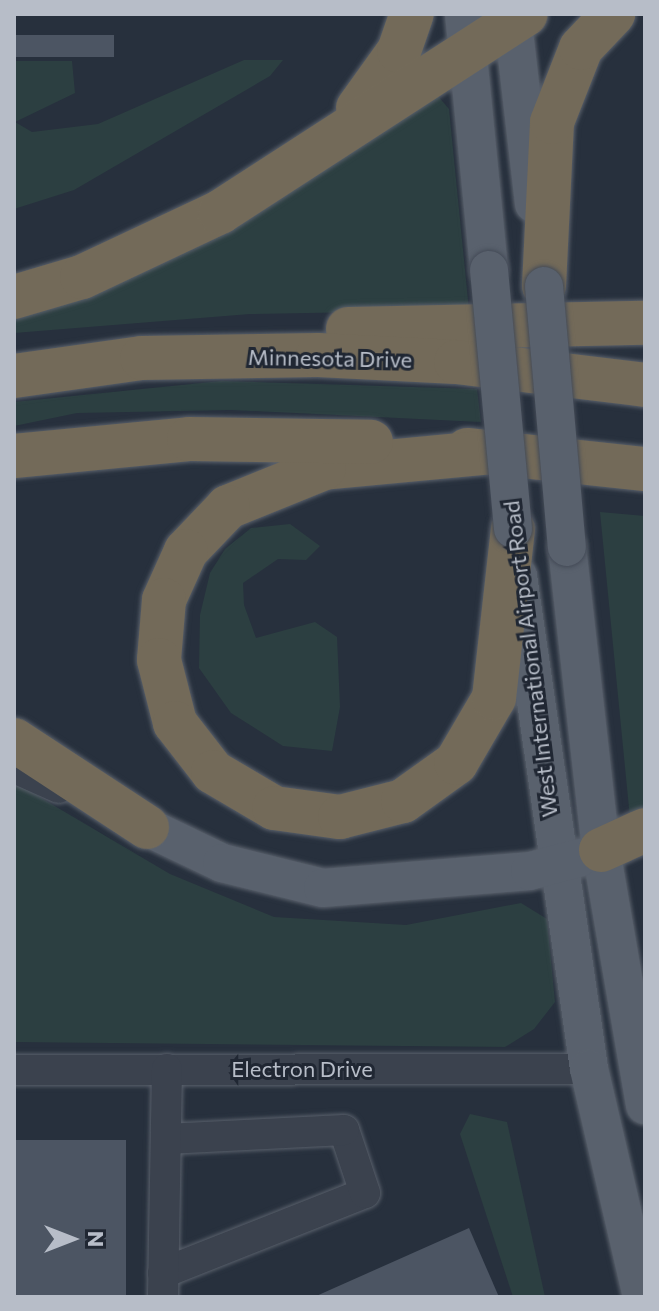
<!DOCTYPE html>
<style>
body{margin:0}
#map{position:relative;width:659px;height:1311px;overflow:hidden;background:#27303d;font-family:Commissioner,sans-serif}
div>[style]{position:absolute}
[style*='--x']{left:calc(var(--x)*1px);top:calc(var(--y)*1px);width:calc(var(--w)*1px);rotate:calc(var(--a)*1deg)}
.green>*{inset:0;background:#2c3f41}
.building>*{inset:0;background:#4c5563;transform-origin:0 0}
.roads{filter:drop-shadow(0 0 2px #59606b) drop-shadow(0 0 2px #59606b)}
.minor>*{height:30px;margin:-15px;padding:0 15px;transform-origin:15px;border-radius:15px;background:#3b424e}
.major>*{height:38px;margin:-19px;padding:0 19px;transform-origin:19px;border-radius:19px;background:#59616d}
.highway>*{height:44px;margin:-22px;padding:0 22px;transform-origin:22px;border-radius:22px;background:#736a59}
.bridges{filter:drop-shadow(0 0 2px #444b57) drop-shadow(0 0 2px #444b57)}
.major-bridge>*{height:38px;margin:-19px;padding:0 19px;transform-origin:19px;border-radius:19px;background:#59616d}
span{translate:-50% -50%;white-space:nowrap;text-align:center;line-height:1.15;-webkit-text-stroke:6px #202733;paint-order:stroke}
.street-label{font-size:22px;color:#b7bdc8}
.frame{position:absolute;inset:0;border:16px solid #b7bdc8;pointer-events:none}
.north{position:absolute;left:32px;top:1199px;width:80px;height:80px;-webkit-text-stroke:6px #202733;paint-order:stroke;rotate:90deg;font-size:22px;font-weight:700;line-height:32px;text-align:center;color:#b7bdc8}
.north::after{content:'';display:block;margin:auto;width:28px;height:36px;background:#b7bdc8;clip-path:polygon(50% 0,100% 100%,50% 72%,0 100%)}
</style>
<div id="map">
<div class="green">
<i style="clip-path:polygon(244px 60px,283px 60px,270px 76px,74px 190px,14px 209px,14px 61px,72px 61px,75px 93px,15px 122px,32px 132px,98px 124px)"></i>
<i style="clip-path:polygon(431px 88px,449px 109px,469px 310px,250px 314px,14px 333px,14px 305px)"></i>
<i style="clip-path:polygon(221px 381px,477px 389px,481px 422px,231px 410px,77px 413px,14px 426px,14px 402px)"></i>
<i style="clip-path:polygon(600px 512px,645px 516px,645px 817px,630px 818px)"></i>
<i style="clip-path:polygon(290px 524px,320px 546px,306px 560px,278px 559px,243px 583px,244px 605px,256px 638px,315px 622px,337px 637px,340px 707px,332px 751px,283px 746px,231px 713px,199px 668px,200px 615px,210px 573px,225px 549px,251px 528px)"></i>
<i style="clip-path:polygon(14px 782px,170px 874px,274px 917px,406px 925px,521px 903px,547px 919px,555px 1002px,534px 1029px,505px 1047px,14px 1042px)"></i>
<i style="clip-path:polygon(470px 1114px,507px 1122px,545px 1297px,513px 1297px,460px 1134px)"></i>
</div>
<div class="building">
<i style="left:14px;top:35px;width:100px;height:22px"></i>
<i style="left:14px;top:1140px;width:112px;height:157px"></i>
<i style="clip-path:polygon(469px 1228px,499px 1297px,314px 1297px)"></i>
</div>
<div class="roads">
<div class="minor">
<i style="--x:14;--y:768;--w:49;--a:24"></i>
<i style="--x:14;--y:1070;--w:575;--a:-0.1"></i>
<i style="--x:163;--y:1273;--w:217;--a:-21.6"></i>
<i style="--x:365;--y:1193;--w:66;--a:-108.4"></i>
<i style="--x:344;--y:1130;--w:178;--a:177.1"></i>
<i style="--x:163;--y:1297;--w:228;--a:-89"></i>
</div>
<div class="major">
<i style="--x:464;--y:14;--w:257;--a:84.4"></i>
<i style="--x:512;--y:14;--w:191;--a:83.4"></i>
<i style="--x:567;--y:547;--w:305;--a:83.6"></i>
<i style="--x:601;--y:850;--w:259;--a:80.2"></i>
<i style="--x:518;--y:576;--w:498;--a:81.8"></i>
<i style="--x:589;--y:1069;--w:234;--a:76.9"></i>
<i style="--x:147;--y:827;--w:83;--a:25.6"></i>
<i style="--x:222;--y:863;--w:104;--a:13.9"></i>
<i style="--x:323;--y:888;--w:208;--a:-4.7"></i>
<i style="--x:530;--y:871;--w:51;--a:-14.9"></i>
</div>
<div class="highway">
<i style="--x:358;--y:108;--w:70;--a:-54.3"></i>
<i style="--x:399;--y:51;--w:39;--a:-71"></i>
<i style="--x:544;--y:286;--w:164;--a:-87.2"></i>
<i style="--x:552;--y:122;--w:79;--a:-68.6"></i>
<i style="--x:581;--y:48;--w:47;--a:-46.7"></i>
<i style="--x:14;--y:297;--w:71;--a:-16.4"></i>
<i style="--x:82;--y:277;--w:153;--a:-25.2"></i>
<i style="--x:220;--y:212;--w:364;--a:-32.9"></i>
<i style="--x:348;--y:329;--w:297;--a:-1.2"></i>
<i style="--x:14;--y:376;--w:129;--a:-8"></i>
<i style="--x:142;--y:358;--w:176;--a:-1"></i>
<i style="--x:318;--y:355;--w:138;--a:2.9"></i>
<i style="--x:456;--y:362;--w:190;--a:6.9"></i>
<i style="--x:467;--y:450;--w:179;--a:6.1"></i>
<i style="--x:492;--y:452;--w:169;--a:174.6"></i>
<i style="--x:324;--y:468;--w:104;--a:157.9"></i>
<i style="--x:228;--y:507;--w:61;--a:133.7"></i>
<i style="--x:186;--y:551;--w:54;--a:114.2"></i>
<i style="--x:164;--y:600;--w:60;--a:94.8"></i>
<i style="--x:159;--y:660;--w:65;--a:75.7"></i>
<i style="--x:175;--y:723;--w:62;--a:52.2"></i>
<i style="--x:213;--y:772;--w:71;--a:30.5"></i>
<i style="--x:274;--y:808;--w:67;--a:7.8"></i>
<i style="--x:340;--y:817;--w:65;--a:-14.3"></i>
<i style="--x:403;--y:801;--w:65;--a:-35.6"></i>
<i style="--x:456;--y:763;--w:75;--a:-59.7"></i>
<i style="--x:494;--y:698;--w:170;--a:-83.6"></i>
<i style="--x:14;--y:456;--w:176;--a:-5.5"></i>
<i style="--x:189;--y:439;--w:182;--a:0.9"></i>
<i style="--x:14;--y:740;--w:159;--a:33.2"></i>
<i style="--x:601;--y:850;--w:48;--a:-24.4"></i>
</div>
</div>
<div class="bridges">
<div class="major-bridge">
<i style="--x:489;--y:270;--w:260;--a:84.7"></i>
<i style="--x:544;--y:286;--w:262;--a:85"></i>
</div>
</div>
<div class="street-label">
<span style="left:330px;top:358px;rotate:1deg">Minnesota Drive</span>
<span style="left:530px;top:659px;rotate:-97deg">West International Airport Road</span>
<span style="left:302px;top:1069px">Electron Drive</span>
</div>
<div class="frame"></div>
<div class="north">N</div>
</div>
